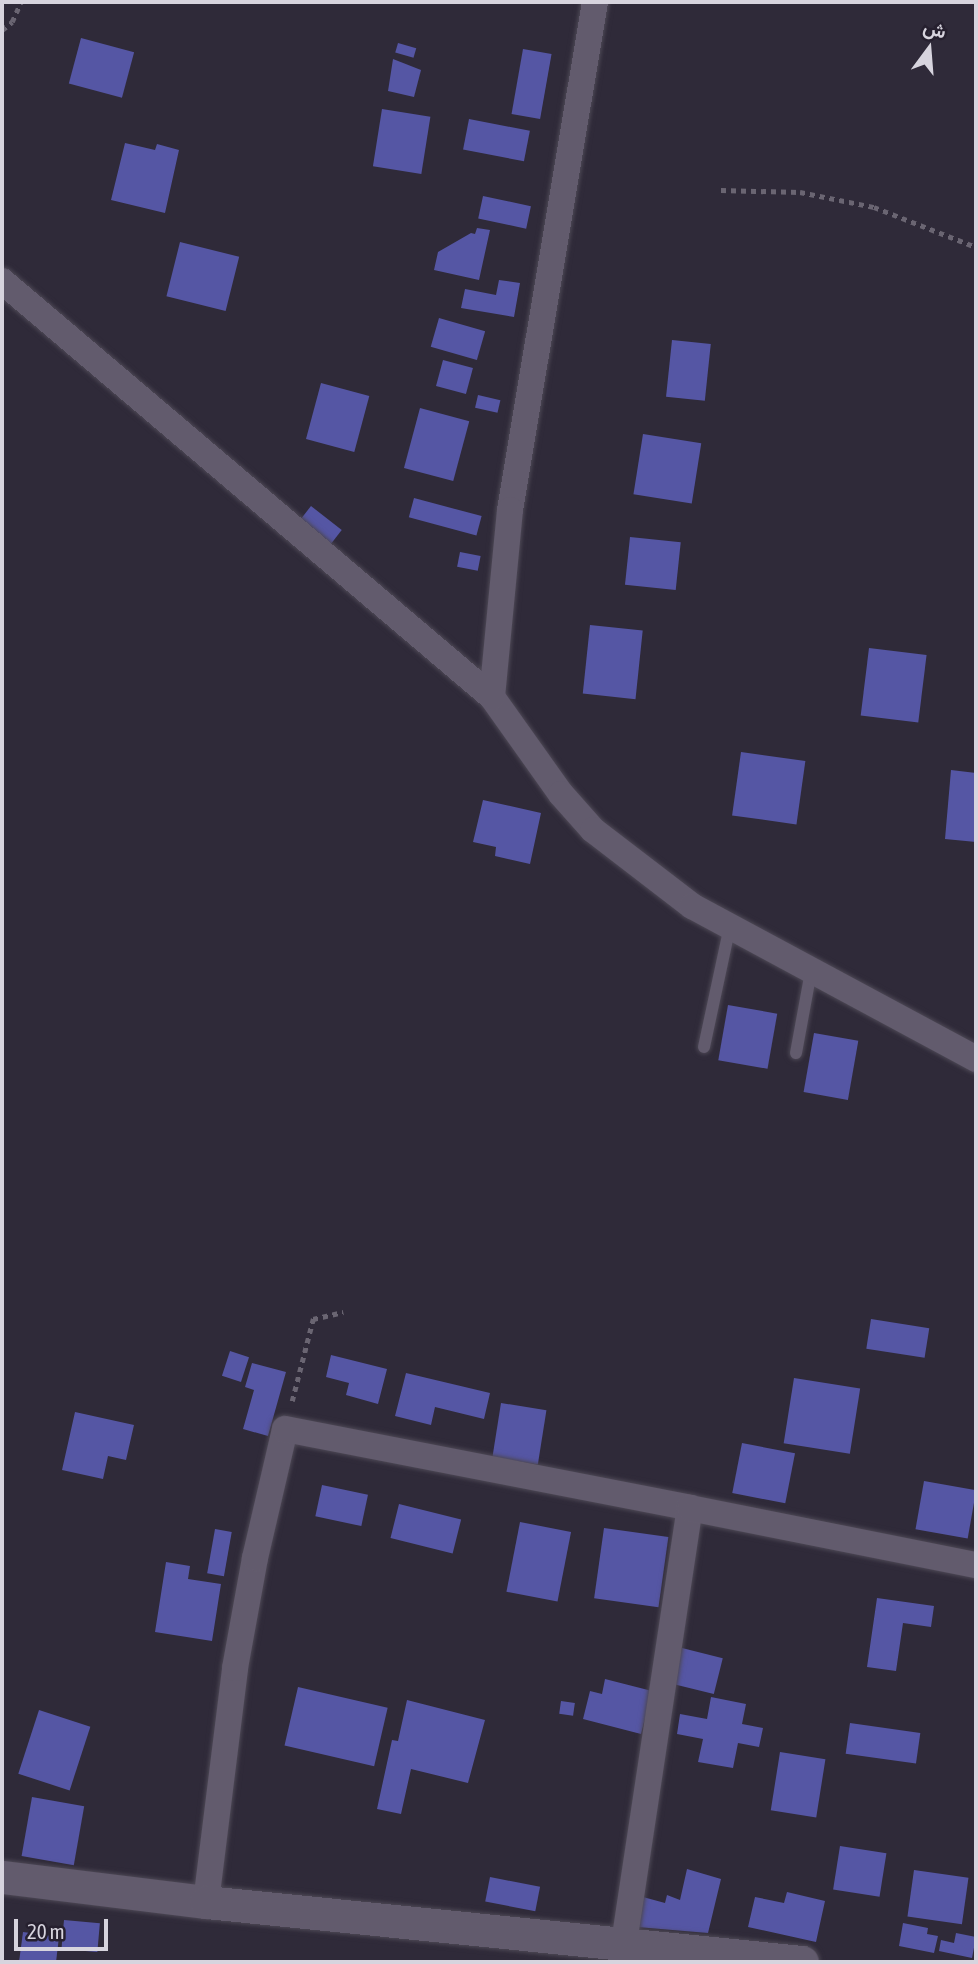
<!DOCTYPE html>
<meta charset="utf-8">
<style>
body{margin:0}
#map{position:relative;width:978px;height:1964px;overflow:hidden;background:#2f2a39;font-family:"Asap Condensed",Vazirmatn,sans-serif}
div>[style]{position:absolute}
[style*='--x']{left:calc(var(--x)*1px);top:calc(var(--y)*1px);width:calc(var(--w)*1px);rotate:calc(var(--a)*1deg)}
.building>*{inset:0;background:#5556a4;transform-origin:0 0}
.path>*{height:4.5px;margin-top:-2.25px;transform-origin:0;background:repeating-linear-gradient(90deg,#6a6572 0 5px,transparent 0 10px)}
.roads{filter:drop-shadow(0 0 2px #4d4855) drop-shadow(0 0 2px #4d4855)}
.service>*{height:12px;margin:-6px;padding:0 6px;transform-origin:6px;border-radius:6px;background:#625b6d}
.minor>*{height:26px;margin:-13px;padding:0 13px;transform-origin:13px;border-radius:13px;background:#625b6d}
.tertiary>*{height:33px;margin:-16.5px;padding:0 16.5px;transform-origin:16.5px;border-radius:16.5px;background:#625b6d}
span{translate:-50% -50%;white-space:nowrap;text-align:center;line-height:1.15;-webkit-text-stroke:5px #26202f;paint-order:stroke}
.frame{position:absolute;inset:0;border:4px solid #d7d4de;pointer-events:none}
.north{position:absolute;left:894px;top:14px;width:70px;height:70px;-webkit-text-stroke:5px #26202f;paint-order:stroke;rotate:16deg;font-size:19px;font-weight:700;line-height:28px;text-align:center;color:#d7d4de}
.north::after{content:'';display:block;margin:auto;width:24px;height:32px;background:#d7d4de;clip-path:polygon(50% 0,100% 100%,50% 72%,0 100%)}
.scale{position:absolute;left:14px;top:1919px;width:94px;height:32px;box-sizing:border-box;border:4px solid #d7d4de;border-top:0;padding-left:9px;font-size:21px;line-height:24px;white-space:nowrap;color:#d7d4de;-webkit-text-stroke:5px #26202f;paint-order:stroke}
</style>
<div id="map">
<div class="building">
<i style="left:81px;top:38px;width:55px;height:47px;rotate:15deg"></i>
<i style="left:398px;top:43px;width:19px;height:10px;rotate:16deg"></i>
<i style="left:523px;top:49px;width:29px;height:66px;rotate:10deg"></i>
<i style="clip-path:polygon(393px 59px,421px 70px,414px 97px,388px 91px)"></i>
<i style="left:382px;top:109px;width:49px;height:58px;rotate:9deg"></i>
<i style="left:469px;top:119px;width:62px;height:31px;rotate:11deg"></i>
<i style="clip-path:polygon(125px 143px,155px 150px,157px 144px,179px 150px,165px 213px,111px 200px)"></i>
<i style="left:483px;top:196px;width:49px;height:23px;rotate:12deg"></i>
<i style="clip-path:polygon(477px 228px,490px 230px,479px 280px,434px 270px,438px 252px,471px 233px,475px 234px)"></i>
<i style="left:180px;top:242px;width:61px;height:56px;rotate:14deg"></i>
<i style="clip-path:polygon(499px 280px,520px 283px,514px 317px,461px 308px,465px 289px,496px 295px)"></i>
<i style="left:439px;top:318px;width:48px;height:30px;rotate:16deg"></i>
<i style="left:672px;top:340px;width:39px;height:57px;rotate:6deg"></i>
<i style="left:443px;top:360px;width:31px;height:27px;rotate:15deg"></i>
<i style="left:321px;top:383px;width:50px;height:58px;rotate:15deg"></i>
<i style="left:478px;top:395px;width:23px;height:13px;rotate:13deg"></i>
<i style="left:420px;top:408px;width:51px;height:62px;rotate:15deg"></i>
<i style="left:643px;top:434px;width:59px;height:61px;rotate:9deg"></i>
<i style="left:414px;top:498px;width:70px;height:20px;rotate:15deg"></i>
<i style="left:311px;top:506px;width:39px;height:24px;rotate:38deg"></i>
<i style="left:630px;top:537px;width:51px;height:48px;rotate:6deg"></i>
<i style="left:460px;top:552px;width:21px;height:15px;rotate:11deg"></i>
<i style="left:590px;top:625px;width:53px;height:69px;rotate:6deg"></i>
<i style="left:869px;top:648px;width:58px;height:68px;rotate:7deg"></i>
<i style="left:741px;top:752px;width:65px;height:64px;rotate:8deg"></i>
<i style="clip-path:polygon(951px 770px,976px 773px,976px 842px,945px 839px)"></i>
<i style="clip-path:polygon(483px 800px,541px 813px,530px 864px,495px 856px,496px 847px,473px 842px)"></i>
<i style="left:728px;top:1005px;width:50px;height:56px;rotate:10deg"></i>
<i style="left:814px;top:1033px;width:45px;height:60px;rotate:10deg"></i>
<i style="left:871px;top:1319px;width:59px;height:30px;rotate:9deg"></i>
<i style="left:230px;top:1351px;width:20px;height:26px;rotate:18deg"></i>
<i style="clip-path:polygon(331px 1355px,387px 1369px,378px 1404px,346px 1395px,349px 1383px,326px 1377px)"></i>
<i style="clip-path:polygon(252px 1363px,286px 1372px,268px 1436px,243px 1429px,254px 1390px,245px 1387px)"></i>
<i style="clip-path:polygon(406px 1373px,490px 1393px,484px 1419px,435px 1407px,431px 1425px,395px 1416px)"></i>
<i style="left:794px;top:1378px;width:67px;height:66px;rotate:9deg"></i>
<i style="left:501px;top:1403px;width:46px;height:55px;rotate:9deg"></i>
<i style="clip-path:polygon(75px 1412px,134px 1425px,126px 1460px,108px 1456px,103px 1479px,62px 1470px)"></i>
<i style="left:742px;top:1443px;width:54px;height:51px;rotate:11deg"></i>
<i style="left:924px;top:1481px;width:53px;height:49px;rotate:10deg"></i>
<i style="left:322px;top:1485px;width:47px;height:32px;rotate:12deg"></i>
<i style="left:399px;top:1504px;width:64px;height:35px;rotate:14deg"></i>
<i style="left:520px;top:1522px;width:52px;height:71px;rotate:11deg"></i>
<i style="left:604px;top:1528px;width:65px;height:71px;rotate:8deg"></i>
<i style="left:215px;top:1529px;width:17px;height:45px;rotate:10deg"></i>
<i style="clip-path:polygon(166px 1562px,190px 1566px,188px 1579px,221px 1584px,212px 1641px,155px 1632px)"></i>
<i style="clip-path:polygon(877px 1598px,934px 1606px,931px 1627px,903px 1623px,896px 1671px,867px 1667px)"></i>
<i style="left:682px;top:1648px;width:42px;height:37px;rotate:14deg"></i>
<i style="clip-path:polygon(605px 1679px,652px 1691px,641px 1734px,583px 1719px,590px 1691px,602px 1694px)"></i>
<i style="left:298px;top:1687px;width:92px;height:60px;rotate:13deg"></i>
<i style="clip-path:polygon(711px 1697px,746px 1704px,742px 1724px,763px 1728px,759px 1747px,738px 1743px,733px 1768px,698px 1762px,703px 1739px,677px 1734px,680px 1714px,707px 1719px)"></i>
<i style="clip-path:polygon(407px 1700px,485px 1720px,468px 1783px,411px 1769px,401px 1814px,377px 1809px,392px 1740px,398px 1741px)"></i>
<i style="left:561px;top:1701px;width:14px;height:13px;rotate:8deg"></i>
<i style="left:39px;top:1710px;width:54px;height:67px;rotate:18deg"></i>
<i style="left:850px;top:1723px;width:71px;height:31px;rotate:8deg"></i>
<i style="left:780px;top:1752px;width:46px;height:59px;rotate:9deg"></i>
<i style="left:32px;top:1797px;width:53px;height:60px;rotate:10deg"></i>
<i style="left:840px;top:1846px;width:47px;height:44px;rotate:9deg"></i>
<i style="clip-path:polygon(687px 1869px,721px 1879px,708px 1933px,637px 1927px,643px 1897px,665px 1903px,667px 1895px,680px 1900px)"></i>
<i style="left:914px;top:1870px;width:55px;height:47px;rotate:8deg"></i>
<i style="left:490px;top:1877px;width:51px;height:25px;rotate:11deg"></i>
<i style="clip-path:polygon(787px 1892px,825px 1901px,816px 1942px,748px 1927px,755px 1897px,784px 1903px)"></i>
<i style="left:64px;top:1920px;width:36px;height:29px;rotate:5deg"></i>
<i style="clip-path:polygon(903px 1923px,928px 1928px,927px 1934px,938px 1936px,934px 1953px,899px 1946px)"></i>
<i style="clip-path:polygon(23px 1932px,59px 1937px,56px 1962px,19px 1962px)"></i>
<i style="clip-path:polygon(956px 1933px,976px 1937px,972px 1958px,939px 1951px,941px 1940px,954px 1943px)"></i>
</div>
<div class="path">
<i style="--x:2;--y:30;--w:13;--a:-39"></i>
<i style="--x:12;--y:22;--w:22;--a:-66"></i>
<i style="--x:721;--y:190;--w:79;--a:1.5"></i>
<i style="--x:800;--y:192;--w:76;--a:11.5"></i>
<i style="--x:874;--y:207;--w:110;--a:21.4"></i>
<i style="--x:292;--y:1401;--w:85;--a:-75.6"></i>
<i style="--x:313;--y:1319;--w:31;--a:-13"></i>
</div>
<div class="roads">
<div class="service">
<i style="--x:704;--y:1047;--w:124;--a:-77.9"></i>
<i style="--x:796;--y:1053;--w:83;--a:-79.6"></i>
</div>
<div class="minor">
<i style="--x:595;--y:2;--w:515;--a:99.5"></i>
<i style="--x:510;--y:510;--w:188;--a:95.5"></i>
<i style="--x:492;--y:697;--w:119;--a:54.6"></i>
<i style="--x:561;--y:794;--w:48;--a:48.4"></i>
<i style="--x:593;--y:830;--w:125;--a:37.5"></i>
<i style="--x:692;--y:906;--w:323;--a:28.3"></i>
<i style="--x:2;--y:281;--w:643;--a:40.33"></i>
<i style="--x:206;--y:1902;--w:236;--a:-82.9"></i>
<i style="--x:235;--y:1668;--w:112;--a:-79.7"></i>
<i style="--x:255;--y:1558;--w:132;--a:-76.9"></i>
<i style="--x:285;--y:1429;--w:413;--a:11"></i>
<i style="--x:624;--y:1943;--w:440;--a:-81.4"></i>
<i style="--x:690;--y:1508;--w:292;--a:11.3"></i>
</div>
<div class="tertiary">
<i style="--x:2;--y:1877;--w:206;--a:7"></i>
<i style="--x:206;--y:1902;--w:599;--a:5.75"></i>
</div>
</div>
<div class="frame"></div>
<div class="north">ش</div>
<div class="scale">20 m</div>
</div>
